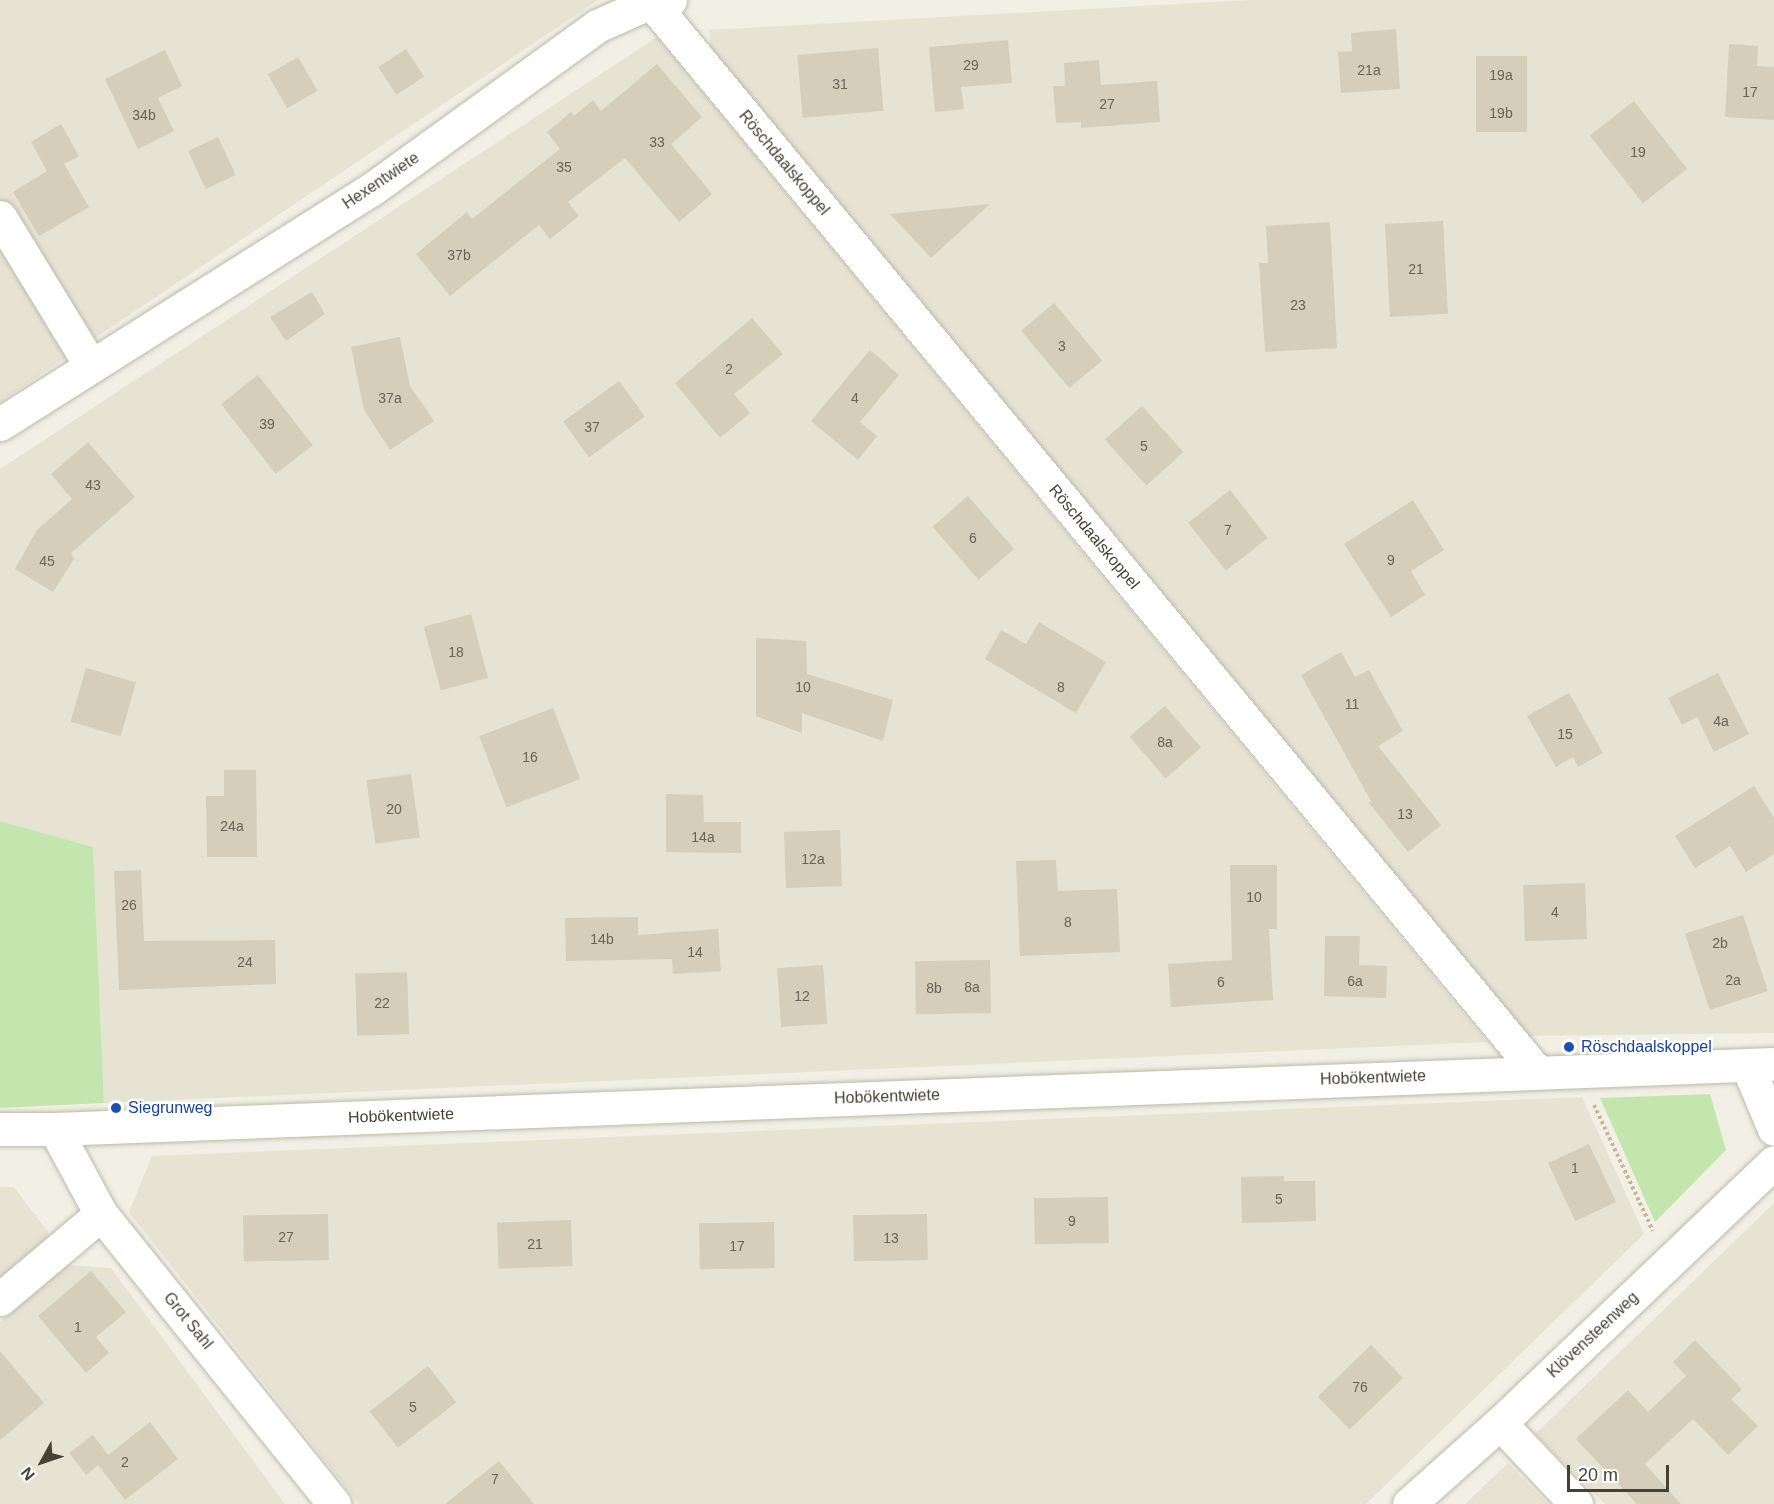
<!DOCTYPE html>
<meta charset="utf-8">
<style>
body{margin:0}
#map{position:relative;width:1774px;height:1504px;overflow:hidden;background:#f2f0e5;font-family:Arial,sans-serif}
div>[style]{position:absolute}
[style*='--x']{left:calc(var(--x)*1px);top:calc(var(--y)*1px);width:calc(var(--w)*1px);rotate:calc(var(--a)*1deg)}
.residential>*{inset:0;background:#e6e3d3}
.green>*{inset:0;background:#c3e6ae}
.building>*{inset:0;background:#d4ceba;transform-origin:0 0}
.path>*{height:4px;margin-top:-2px;transform-origin:0;background:repeating-linear-gradient(90deg,#bfb899 0 3px,transparent 0 6px)}
.roads{filter:drop-shadow(0 0 2px #bdbaa8) drop-shadow(0 0 2px #bdbaa8)}
.minor>*{height:33px;margin:-16.5px;padding:0 16.5px;transform-origin:16.5px;border-radius:16.5px;background:#fff}
.dots>*{width:16px;height:16px;translate:-50% -50%;box-sizing:border-box;border:3px solid #fff;border-radius:50%}
span{translate:-50% -50%;white-space:nowrap;text-align:center;line-height:1.15;-webkit-text-stroke:4.5px #fff;paint-order:stroke}
.number-label{font-size:14px;color:#686456}
.number-label span{-webkit-text-stroke-width:0}
.street-label{font-size:16px;color:#444135}
.transit-label{font-size:16px;color:#164399}
.left{translate:0 -50%;text-align:left}
.north{position:absolute;left:12px;top:1432px;width:60px;height:60px;-webkit-text-stroke:4px #fff;paint-order:stroke;rotate:230deg;font-size:16px;font-weight:700;line-height:24px;text-align:center;color:#444135}
.north::after{content:'';display:block;margin:auto;width:21px;height:27px;background:#444135;clip-path:polygon(50% 0,100% 100%,50% 72%,0 100%)}
.scale{position:absolute;left:1567px;top:1465px;width:102px;height:27px;box-sizing:border-box;border:3px solid #444135;border-top:0;padding-left:8px;font-size:18px;line-height:21px;white-space:nowrap;color:#444135;-webkit-text-stroke:4px #fff;paint-order:stroke}
</style>
<div id="map">
<div class="residential">
<i style="clip-path:polygon(0 0,598px 0,0 402px)"></i>
<i style="clip-path:polygon(1249px 0,1774px 0,1774px 1033px,1521px 1036px,712px 53px,709px 30px)"></i>
<i style="clip-path:polygon(657px 37px,1487px 1042px,104px 1103px,93px 847px,0 821px,0 469px)"></i>
<i style="clip-path:polygon(1582px 1097px,1644px 1234px,1366px 1504px,359px 1504px,129px 1212px,152px 1156px)"></i>
<i style="clip-path:polygon(0 1187px,14px 1187px,48px 1232px,41px 1255px,0 1289px)"></i>
<i style="clip-path:polygon(1774px 1203px,1774px 1504px,1605px 1504px,1535px 1434px)"></i>
<i style="clip-path:polygon(68px 1265px,111px 1268px,285px 1504px,0 1504px,0 1322px)"></i>
<i style="clip-path:polygon(1508px 1463px,1548px 1504px,1465px 1504px)"></i>
</div>
<div class="green">
<i style="clip-path:polygon(0 821px,93px 847px,104px 1103px,0 1108px)"></i>
<i style="clip-path:polygon(1710px 1094px,1726px 1150px,1655px 1222px,1600px 1098px)"></i>
</div>
<div class="building">
<i style="clip-path:polygon(1396px 29px,1400px 89px,1341px 93px,1338px 52px,1352px 51px,1351px 33px)"></i>
<i style="clip-path:polygon(1008px 40px,1012px 83px,961px 87px,964px 109px,935px 112px,929px 47px)"></i>
<i style="clip-path:polygon(1729px 44px,1758px 46px,1757px 66px,1774px 67px,1774px 120px,1725px 117px)"></i>
<i style="left:878px;top:48px;width:63px;height:81px;rotate:85deg"></i>
<i style="left:406px;top:49px;width:33px;height:33px;rotate:57deg"></i>
<i style="clip-path:polygon(165px 50px,182px 86px,158px 98px,174px 131px,138px 149px,105px 79px)"></i>
<i style="left:1476px;top:56px;width:51px;height:76px"></i>
<i style="left:298px;top:57px;width:39px;height:35px;rotate:60deg"></i>
<i style="clip-path:polygon(1099px 60px,1101px 85px,1157px 81px,1160px 122px,1081px 128px,1081px 122px,1056px 123px,1053px 86px,1065px 86px,1064px 63px)"></i>
<i style="clip-path:polygon(657px 64px,702px 117px,671px 144px,712px 194px,679px 222px,625px 158px,568px 202px,579px 216px,550px 239px,539px 225px,450px 296px,416px 254px,467px 212px,472px 219px,560px 149px,547px 132px,571px 112px,574px 116px,593px 100px,601px 111px)"></i>
<i style="left:1634px;top:101px;width:86px;height:56px;rotate:52deg"></i>
<i style="clip-path:polygon(61px 124px,79px 156px,64px 164px,89px 207px,39px 236px,13px 192px,47px 171px,31px 142px)"></i>
<i style="left:218px;top:137px;width:42px;height:33px;rotate:65deg"></i>
<i style="clip-path:polygon(990px 204px,931px 258px,890px 214px)"></i>
<i style="left:1443px;top:221px;width:93px;height:58px;rotate:87deg"></i>
<i style="clip-path:polygon(1330px 222px,1337px 348px,1265px 352px,1259px 263px,1268px 263px,1266px 226px)"></i>
<i style="clip-path:polygon(312px 292px,325px 314px,286px 341px,270px 317px)"></i>
<i style="left:1054px;top:303px;width:75px;height:43px;rotate:50deg"></i>
<i style="clip-path:polygon(752px 318px,783px 354px,734px 394px,750px 413px,720px 438px,675px 383px)"></i>
<i style="clip-path:polygon(400px 337px,410px 386px,434px 421px,390px 450px,364px 410px,351px 347px)"></i>
<i style="clip-path:polygon(870px 350px,899px 375px,860px 422px,877px 436px,858px 460px,811px 421px)"></i>
<i style="left:258px;top:375px;width:89px;height:47px;rotate:52deg"></i>
<i style="left:619px;top:381px;width:44px;height:69px;rotate:54deg"></i>
<i style="left:1142px;top:406px;width:62px;height:50px;rotate:48deg"></i>
<i style="clip-path:polygon(88px 442px,135px 497px,71px 553px,74px 559px,53px 592px,15px 569px,37px 530px,72px 499px,51px 474px)"></i>
<i style="left:1230px;top:490px;width:61px;height:53px;rotate:52deg"></i>
<i style="left:968px;top:496px;width:70px;height:47px;rotate:49deg"></i>
<i style="clip-path:polygon(1413px 500px,1444px 550px,1411px 571px,1425px 595px,1391px 617px,1344px 544px)"></i>
<i style="left:471px;top:614px;width:66px;height:49px;rotate:75deg"></i>
<i style="clip-path:polygon(1039px 622px,1106px 662px,1076px 713px,985px 659px,1001px 630px,1026px 644px)"></i>
<i style="clip-path:polygon(756px 638px,806px 641px,807px 674px,893px 700px,883px 741px,802px 713px,802px 733px,756px 716px)"></i>
<i style="clip-path:polygon(1341px 652px,1355px 677px,1369px 670px,1403px 731px,1378px 746px,1441px 825px,1408px 852px,1369px 803px,1371px 801px,1301px 675px)"></i>
<i style="left:86px;top:668px;width:52px;height:56px;rotate:16deg"></i>
<i style="clip-path:polygon(1718px 673px,1749px 734px,1714px 752px,1697px 717px,1682px 725px,1668px 698px)"></i>
<i style="clip-path:polygon(1569px 693px,1603px 753px,1578px 767px,1573px 757px,1556px 767px,1527px 716px)"></i>
<i style="left:1165px;top:706px;width:55px;height:47px;rotate:49deg"></i>
<i style="left:553px;top:708px;width:76px;height:79px;rotate:69deg"></i>
<i style="clip-path:polygon(224px 770px,256px 770px,257px 857px,207px 857px,206px 796px,224px 796px)"></i>
<i style="left:411px;top:774px;width:64px;height:45px;rotate:82deg"></i>
<i style="clip-path:polygon(1754px 786px,1774px 818px,1774px 854px,1746px 872px,1730px 846px,1695px 868px,1675px 836px)"></i>
<i style="clip-path:polygon(666px 794px,703px 795px,704px 822px,741px 822px,741px 853px,666px 852px)"></i>
<i style="left:840px;top:830px;width:56px;height:56px;rotate:88deg"></i>
<i style="clip-path:polygon(1056px 860px,1058px 891px,1117px 889px,1120px 952px,1020px 956px,1016px 861px)"></i>
<i style="clip-path:polygon(1230px 865px,1277px 865px,1277px 929px,1269px 929px,1273px 1000px,1171px 1007px,1168px 964px,1232px 960px)"></i>
<i style="clip-path:polygon(141px 870px,144px 941px,275px 940px,276px 984px,119px 990px,114px 871px)"></i>
<i style="left:1585px;top:883px;width:56px;height:62px;rotate:88deg"></i>
<i style="left:1743px;top:915px;width:80px;height:61px;rotate:72deg"></i>
<i style="clip-path:polygon(638px 917px,638px 935px,718px 929px,721px 971px,673px 974px,672px 959px,566px 961px,565px 918px)"></i>
<i style="clip-path:polygon(1325px 936px,1360px 936px,1359px 965px,1387px 966px,1386px 998px,1324px 996px)"></i>
<i style="left:990px;top:960px;width:53px;height:75px;rotate:89deg"></i>
<i style="left:823px;top:965px;width:59px;height:46px;rotate:86deg"></i>
<i style="left:407px;top:972px;width:62px;height:52px;rotate:88deg"></i>
<i style="left:1589px;top:1144px;width:64px;height:45px;rotate:65deg"></i>
<i style="clip-path:polygon(1284px 1176px,1284px 1181px,1315px 1181px,1316px 1221px,1242px 1223px,1241px 1177px)"></i>
<i style="left:1108px;top:1197px;width:46px;height:74px;rotate:89deg"></i>
<i style="left:328px;top:1214px;width:46px;height:85px;rotate:89deg"></i>
<i style="left:927px;top:1214px;width:46px;height:74px;rotate:89deg"></i>
<i style="left:571px;top:1220px;width:46px;height:74px;rotate:88deg"></i>
<i style="left:774px;top:1222px;width:46px;height:75px;rotate:89deg"></i>
<i style="clip-path:polygon(91px 1271px,126px 1312px,96px 1337px,109px 1353px,86px 1373px,38px 1316px)"></i>
<i style="clip-path:polygon(1695px 1340px,1742px 1389px,1731px 1399px,1758px 1426px,1728px 1455px,1693px 1419px,1645px 1464px,1681px 1504px,1637px 1504px,1576px 1439px,1628px 1390px,1648px 1412px,1686px 1376px,1673px 1362px)"></i>
<i style="left:1371px;top:1345px;width:46px;height:74px;rotate:46deg"></i>
<i style="clip-path:polygon(0 1351px,44px 1403px,0 1440px)"></i>
<i style="left:428px;top:1366px;width:46px;height:74px;rotate:52deg"></i>
<i style="clip-path:polygon(150px 1422px,178px 1459px,125px 1500px,98px 1465px,86px 1475px,69px 1453px,93px 1435px,108px 1455px)"></i>
<i style="clip-path:polygon(499px 1461px,534px 1504px,445px 1504px)"></i>
</div>
<div class="path">
<i style="--x:1594;--y:1105;--w:139;--a:64.9"></i>
</div>
<div class="roads">
<div class="minor">
<i style="--x:651;--y:2;--w:1389;--a:50.37"></i>
<i style="--x:0;--y:217;--w:175;--a:58.6"></i>
<i style="--x:0;--y:424;--w:440;--a:-32.3"></i>
<i style="--x:372;--y:189;--w:278;--a:-35.9"></i>
<i style="--x:597;--y:26;--w:59;--a:-24"></i>
<i style="--x:651;--y:2;--w:19;--a:-6"></i>
<i style="--x:1748;--y:1067;--w:67;--a:67.2"></i>
<i style="--x:0;--y:1129;--w:55;--a:0"></i>
<i style="--x:55;--y:1129;--w:1720;--a:-2.17"></i>
<i style="--x:55;--y:1129;--w:97;--a:61.6"></i>
<i style="--x:101;--y:1214;--w:372;--a:51.2"></i>
<i style="--x:0;--y:1299;--w:132;--a:-40.1"></i>
<i style="--x:1500;--y:1423;--w:111;--a:46.8"></i>
<i style="--x:1409;--y:1504;--w:122;--a:-41.7"></i>
<i style="--x:1500;--y:1423;--w:378;--a:-43.6"></i>
</div>
</div>
<div class="dots">
<i style="left:1569px;top:1047px;background:#1a4fb4"></i>
<i style="left:116px;top:1108px;background:#1a4fb4"></i>
</div>
<div class="number-label">
<span style="left:971px;top:65px">29</span>
<span style="left:1369px;top:70px">21a</span>
<span style="left:1501px;top:75px">19a</span>
<span style="left:840px;top:84px">31</span>
<span style="left:1750px;top:92px">17</span>
<span style="left:1107px;top:104px">27</span>
<span style="left:1501px;top:113px">19b</span>
<span style="left:144px;top:115px">34b</span>
<span style="left:657px;top:142px">33</span>
<span style="left:1638px;top:152px">19</span>
<span style="left:564px;top:167px">35</span>
<span style="left:459px;top:255px">37b</span>
<span style="left:1416px;top:269px">21</span>
<span style="left:1298px;top:305px">23</span>
<span style="left:1062px;top:346px">3</span>
<span style="left:729px;top:369px">2</span>
<span style="left:390px;top:398px">37a</span>
<span style="left:855px;top:398px">4</span>
<span style="left:267px;top:424px">39</span>
<span style="left:592px;top:427px">37</span>
<span style="left:1144px;top:446px">5</span>
<span style="left:93px;top:485px">43</span>
<span style="left:1228px;top:530px">7</span>
<span style="left:973px;top:538px">6</span>
<span style="left:1391px;top:560px">9</span>
<span style="left:47px;top:561px">45</span>
<span style="left:456px;top:652px">18</span>
<span style="left:803px;top:687px">10</span>
<span style="left:1061px;top:687px">8</span>
<span style="left:1352px;top:704px">11</span>
<span style="left:1721px;top:721px">4a</span>
<span style="left:1565px;top:734px">15</span>
<span style="left:1165px;top:742px">8a</span>
<span style="left:530px;top:757px">16</span>
<span style="left:394px;top:809px">20</span>
<span style="left:1405px;top:814px">13</span>
<span style="left:232px;top:826px">24a</span>
<span style="left:703px;top:837px">14a</span>
<span style="left:813px;top:859px">12a</span>
<span style="left:1254px;top:897px">10</span>
<span style="left:129px;top:905px">26</span>
<span style="left:1555px;top:912px">4</span>
<span style="left:1068px;top:922px">8</span>
<span style="left:602px;top:939px">14b</span>
<span style="left:1720px;top:943px">2b</span>
<span style="left:695px;top:952px">14</span>
<span style="left:245px;top:962px">24</span>
<span style="left:1733px;top:980px">2a</span>
<span style="left:1355px;top:981px">6a</span>
<span style="left:1221px;top:982px">6</span>
<span style="left:972px;top:987px">8a</span>
<span style="left:934px;top:988px">8b</span>
<span style="left:802px;top:996px">12</span>
<span style="left:382px;top:1003px">22</span>
<span style="left:1575px;top:1168px">1</span>
<span style="left:1279px;top:1199px">5</span>
<span style="left:1072px;top:1221px">9</span>
<span style="left:286px;top:1237px">27</span>
<span style="left:891px;top:1238px">13</span>
<span style="left:535px;top:1244px">21</span>
<span style="left:737px;top:1246px">17</span>
<span style="left:78px;top:1327px">1</span>
<span style="left:1360px;top:1387px">76</span>
<span style="left:413px;top:1407px">5</span>
<span style="left:125px;top:1462px">2</span>
<span style="left:495px;top:1479px">7</span>
</div>
<div class="street-label">
<span style="left:784px;top:163px;rotate:50deg">Röschdaalskoppel</span>
<span style="left:381px;top:181px;rotate:-34deg">Hexentwiete</span>
<span style="left:1094px;top:537px;rotate:50deg">Röschdaalskoppel</span>
<span style="left:1373px;top:1078px;rotate:-2deg">Hobökentwiete</span>
<span style="left:887px;top:1097px;rotate:-2deg">Hobökentwiete</span>
<span style="left:401px;top:1116px;rotate:-2deg">Hobökentwiete</span>
<span style="left:188px;top:1321px;rotate:51deg">Grot Sahl</span>
<span style="left:1593px;top:1335px;rotate:-43deg">Klövensteenweg</span>
</div>
<div class="transit-label">
<span class="left" style="left:1581px;top:1047px">Röschdaalskoppel</span>
<span class="left" style="left:128px;top:1108px">Siegrunweg</span>
</div>
<div class="north">N</div>
<div class="scale">20 m</div>
</div>
